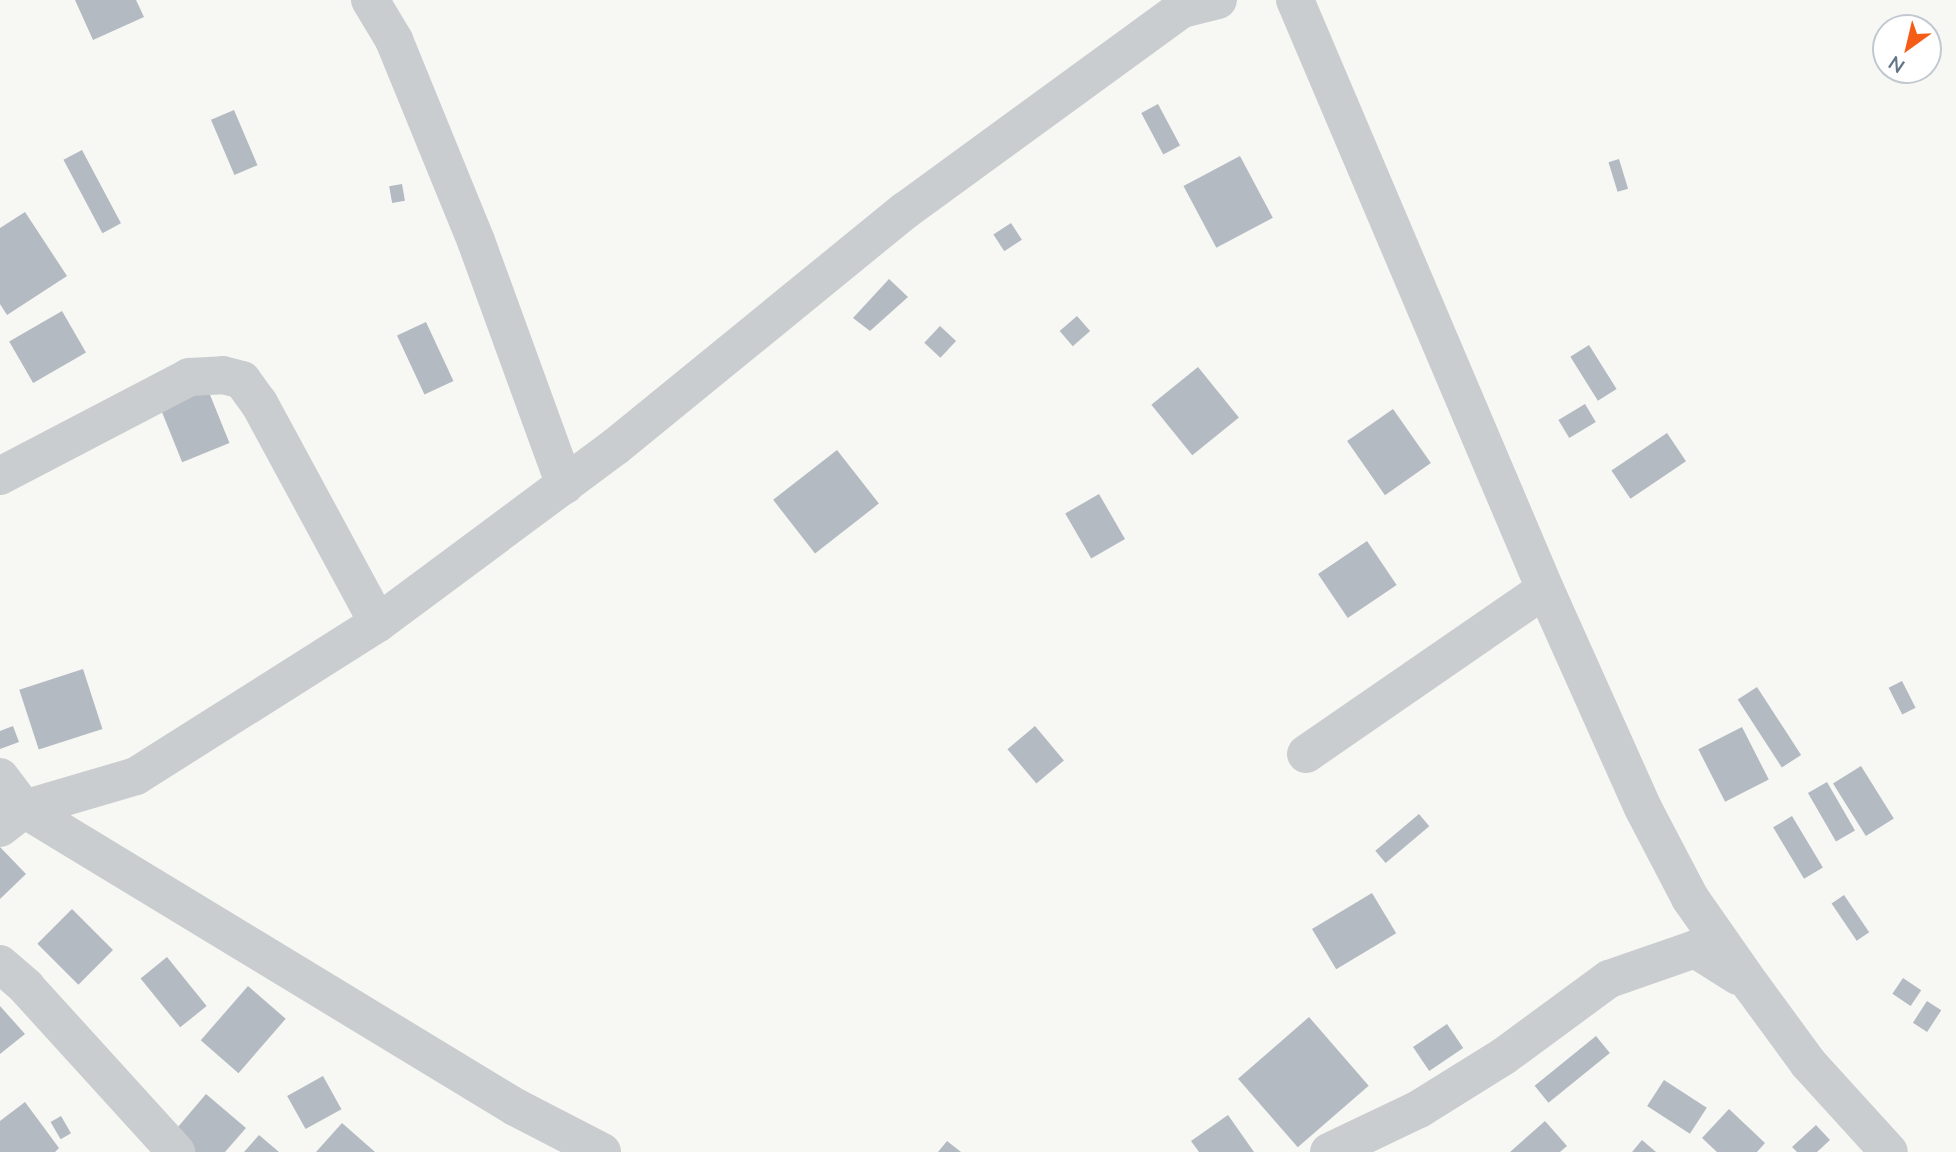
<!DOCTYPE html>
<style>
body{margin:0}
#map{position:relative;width:1956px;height:1152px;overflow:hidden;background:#f7f8f4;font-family:Mulish,sans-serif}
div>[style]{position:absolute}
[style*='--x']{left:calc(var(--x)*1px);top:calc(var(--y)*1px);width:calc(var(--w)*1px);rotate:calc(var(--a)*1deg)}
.building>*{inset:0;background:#b3bac1;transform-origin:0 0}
.minor>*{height:38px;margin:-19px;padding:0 19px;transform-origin:19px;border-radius:19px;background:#cacdd0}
span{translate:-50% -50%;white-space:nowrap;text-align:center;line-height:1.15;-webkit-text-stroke:7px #fff;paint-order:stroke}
.north{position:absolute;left:1872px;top:14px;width:70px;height:70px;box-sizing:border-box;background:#fff;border:2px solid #c1c8cf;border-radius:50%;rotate:214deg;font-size:19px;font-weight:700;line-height:28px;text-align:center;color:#637588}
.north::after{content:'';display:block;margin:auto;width:24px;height:32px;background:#f55d16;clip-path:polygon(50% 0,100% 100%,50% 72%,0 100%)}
</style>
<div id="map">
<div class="building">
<i style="clip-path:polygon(75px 0,136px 0,144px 17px,93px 40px)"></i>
<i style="left:1158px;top:104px;width:47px;height:19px;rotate:62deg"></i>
<i style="left:234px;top:110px;width:60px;height:25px;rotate:67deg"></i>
<i style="left:82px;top:150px;width:83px;height:21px;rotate:62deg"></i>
<i style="left:1240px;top:156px;width:70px;height:64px;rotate:62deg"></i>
<i style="left:1619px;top:159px;width:31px;height:11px;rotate:73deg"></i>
<i style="left:402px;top:184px;width:17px;height:13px;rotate:80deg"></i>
<i style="clip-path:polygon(25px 212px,67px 276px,7px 315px,0 304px,0 228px)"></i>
<i style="left:1011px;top:223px;width:20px;height:21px;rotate:57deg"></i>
<i style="clip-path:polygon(889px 279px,908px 297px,870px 331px,853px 318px)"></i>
<i style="left:62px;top:311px;width:48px;height:61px;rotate:60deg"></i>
<i style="left:1077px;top:316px;width:20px;height:23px;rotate:49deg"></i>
<i style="left:426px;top:322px;width:65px;height:32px;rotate:65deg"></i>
<i style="left:940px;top:326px;width:22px;height:23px;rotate:43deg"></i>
<i style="left:1589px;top:345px;width:52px;height:22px;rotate:58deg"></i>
<i style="left:1198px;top:367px;width:65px;height:60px;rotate:51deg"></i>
<i style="left:204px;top:380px;width:68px;height:51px;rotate:68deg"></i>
<i style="left:1585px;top:404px;width:21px;height:31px;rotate:59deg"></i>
<i style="left:1393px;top:409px;width:66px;height:56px;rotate:55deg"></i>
<i style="left:1667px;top:433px;width:34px;height:67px;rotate:56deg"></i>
<i style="left:837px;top:450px;width:68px;height:81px;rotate:52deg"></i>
<i style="left:1099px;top:494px;width:52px;height:39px;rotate:60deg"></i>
<i style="left:1367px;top:541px;width:53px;height:59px;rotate:56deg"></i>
<i style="left:83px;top:669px;width:63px;height:67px;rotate:72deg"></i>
<i style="left:1902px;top:681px;width:30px;height:15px;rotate:63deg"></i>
<i style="left:1757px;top:687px;width:81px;height:23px;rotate:57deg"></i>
<i style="clip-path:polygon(13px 726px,19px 742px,0 749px,0 731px)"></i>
<i style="left:1035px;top:726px;width:45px;height:36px;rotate:50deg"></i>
<i style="left:1742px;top:727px;width:59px;height:49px;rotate:63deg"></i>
<i style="left:1861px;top:766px;width:62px;height:33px;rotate:58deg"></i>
<i style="left:1827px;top:782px;width:56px;height:22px;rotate:60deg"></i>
<i style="left:1419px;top:814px;width:16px;height:57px;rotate:50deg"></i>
<i style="left:1792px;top:816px;width:60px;height:22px;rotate:59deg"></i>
<i style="clip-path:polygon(0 847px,26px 874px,0 899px)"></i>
<i style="left:1372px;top:893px;width:47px;height:70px;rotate:59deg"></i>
<i style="left:1844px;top:895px;width:45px;height:15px;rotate:56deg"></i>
<i style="left:72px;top:909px;width:58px;height:49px;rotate:45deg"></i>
<i style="left:167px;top:957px;width:63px;height:34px;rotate:51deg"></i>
<i style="left:1903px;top:978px;width:22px;height:19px;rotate:34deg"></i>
<i style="left:248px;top:986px;width:50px;height:72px;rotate:41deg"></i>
<i style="left:1927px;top:1001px;width:17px;height:26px;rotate:33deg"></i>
<i style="clip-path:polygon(0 1006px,25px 1034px,0 1054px)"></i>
<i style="left:1309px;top:1017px;width:91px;height:94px;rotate:49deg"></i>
<i style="left:1447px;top:1024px;width:29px;height:41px;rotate:56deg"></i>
<i style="left:1596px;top:1036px;width:22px;height:79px;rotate:51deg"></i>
<i style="left:323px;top:1076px;width:38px;height:41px;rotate:61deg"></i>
<i style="left:1664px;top:1080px;width:51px;height:31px;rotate:33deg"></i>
<i style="clip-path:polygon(206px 1094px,246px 1128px,225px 1152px,193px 1152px,172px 1134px)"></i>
<i style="clip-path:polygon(25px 1102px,59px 1148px,55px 1152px,0 1152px,0 1121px)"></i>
<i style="clip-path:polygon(1729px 1109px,1765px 1143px,1757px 1152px,1717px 1152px,1702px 1138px)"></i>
<i style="clip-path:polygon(1228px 1115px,1254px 1152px,1199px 1152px,1191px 1141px)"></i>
<i style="left:61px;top:1116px;width:20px;height:12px;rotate:60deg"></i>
<i style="clip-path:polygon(1545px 1121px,1567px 1146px,1560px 1152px,1510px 1152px)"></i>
<i style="clip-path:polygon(342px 1123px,375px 1152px,316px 1152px)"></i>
<i style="clip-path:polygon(1816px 1125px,1830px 1140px,1817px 1152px,1797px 1152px,1792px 1147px)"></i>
<i style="clip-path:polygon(259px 1135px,279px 1152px,244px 1152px)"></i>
<i style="clip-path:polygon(1642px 1140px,1656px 1152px,1632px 1152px)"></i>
<i style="clip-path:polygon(947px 1141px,961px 1152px,938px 1152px)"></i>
</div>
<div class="minor">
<i style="--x:370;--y:0;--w:47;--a:59"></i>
<i style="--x:394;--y:40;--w:217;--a:67.8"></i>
<i style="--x:476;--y:241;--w:260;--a:70"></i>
<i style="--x:1295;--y:0;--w:640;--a:67"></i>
<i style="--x:1545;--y:589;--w:240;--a:65.9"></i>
<i style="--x:1643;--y:808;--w:102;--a:62.4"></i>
<i style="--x:1690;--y:898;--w:106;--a:55"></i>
<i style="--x:1751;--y:985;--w:97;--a:53.8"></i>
<i style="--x:1808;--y:1063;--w:120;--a:47.7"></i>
<i style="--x:0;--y:476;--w:213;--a:-27.6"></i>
<i style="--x:189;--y:377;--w:34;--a:-3"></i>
<i style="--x:223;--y:375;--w:20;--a:15"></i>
<i style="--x:242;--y:380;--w:29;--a:54"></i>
<i style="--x:259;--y:403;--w:250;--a:61.6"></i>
<i style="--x:1306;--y:754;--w:290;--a:-34.6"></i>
<i style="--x:0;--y:777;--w:40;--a:53"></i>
<i style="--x:24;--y:809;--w:574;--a:31.25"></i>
<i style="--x:515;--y:1107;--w:98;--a:27.3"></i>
<i style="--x:0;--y:828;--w:31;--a:-38"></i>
<i style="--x:24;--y:809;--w:117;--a:-16.4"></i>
<i style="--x:136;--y:776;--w:286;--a:-32.3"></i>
<i style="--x:378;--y:623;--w:295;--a:-36.6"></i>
<i style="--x:615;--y:447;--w:375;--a:-39.2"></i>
<i style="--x:906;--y:210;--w:341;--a:-36.1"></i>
<i style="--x:1182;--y:9;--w:37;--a:-14"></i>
<i style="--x:0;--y:964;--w:35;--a:41"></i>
<i style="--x:26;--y:987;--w:223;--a:47.7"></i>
<i style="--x:1329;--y:1152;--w:100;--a:-25.5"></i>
<i style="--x:1419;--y:1109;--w:100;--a:-31.9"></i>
<i style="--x:1504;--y:1056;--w:130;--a:-36.3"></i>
<i style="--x:1609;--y:979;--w:91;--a:-19.2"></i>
<i style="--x:1695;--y:949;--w:51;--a:32.1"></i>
</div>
<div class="north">N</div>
</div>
